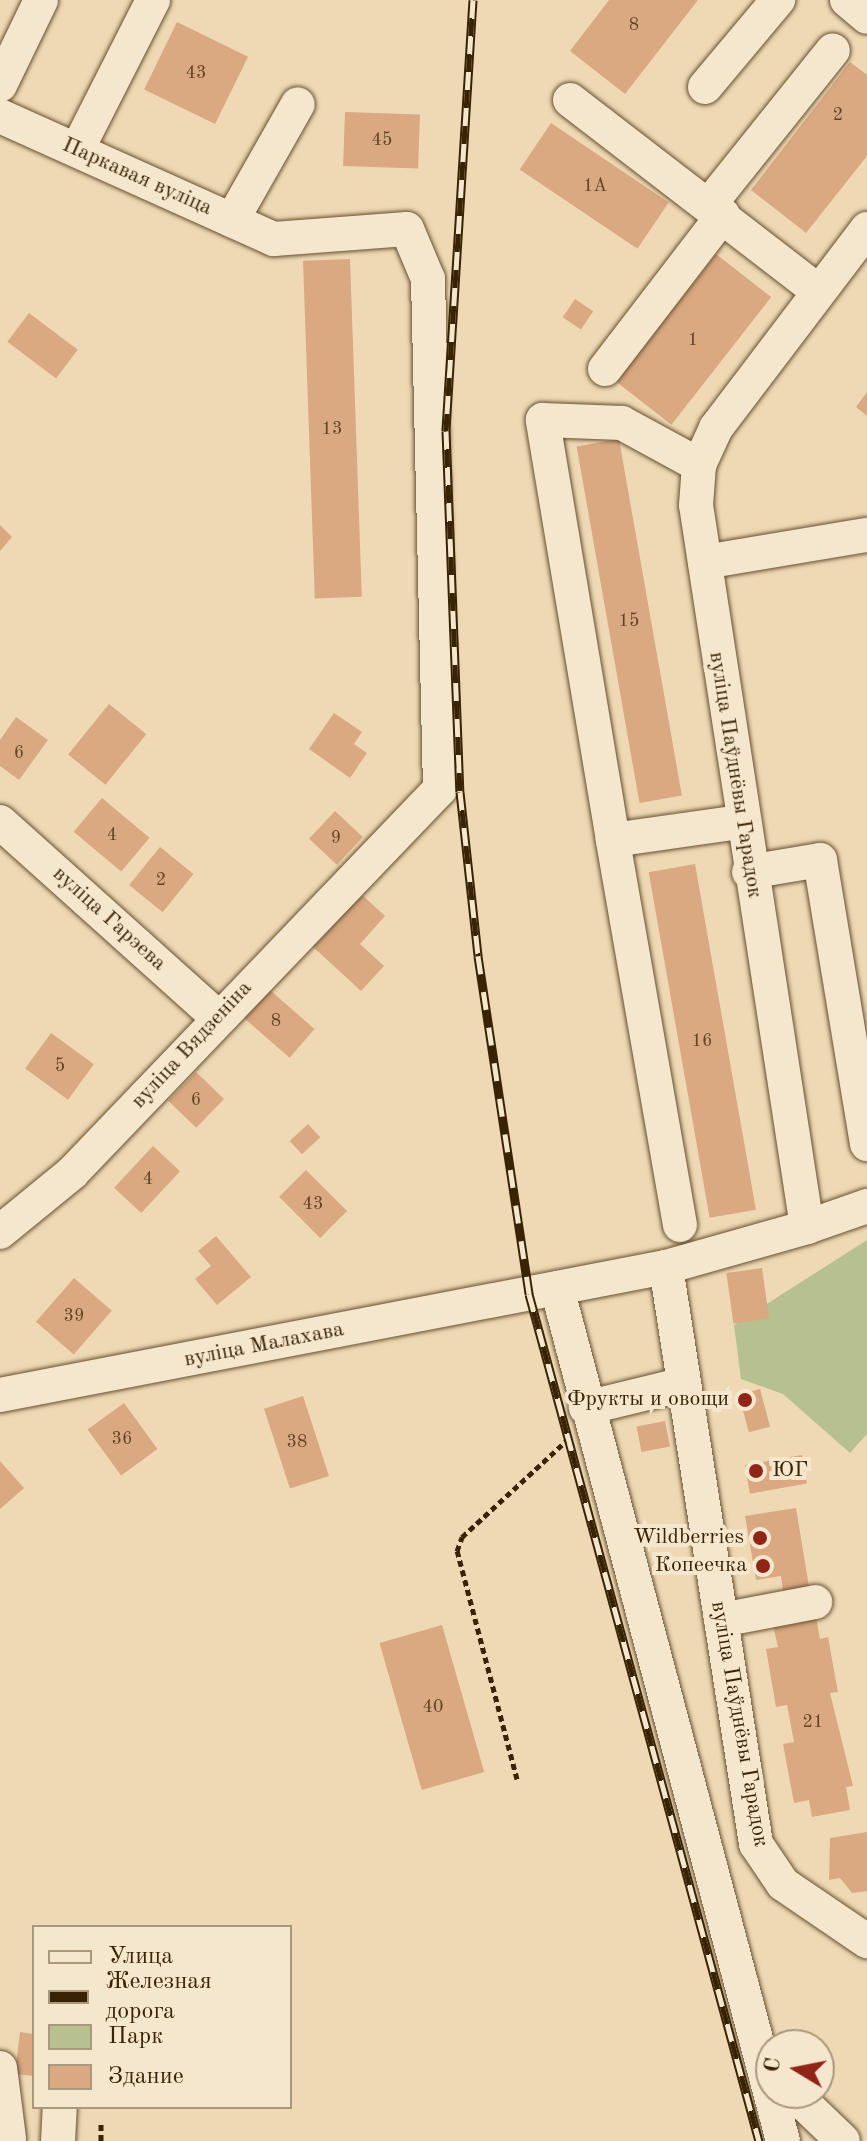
<!DOCTYPE html>
<meta charset="utf-8">
<style>
body{margin:0}
#map{position:relative;width:867px;height:2141px;overflow:hidden;background:#efd9b4;font-family:"Old Standard TT",serif}
div>[style]{position:absolute}
[style*='--x']{left:calc(var(--x)*1px);top:calc(var(--y)*1px);width:calc(var(--w)*1px);rotate:calc(var(--a)*1deg)}
.green>*{inset:0;background:#b7c08f}
.building>*{inset:0;background:#daa881;transform-origin:0 0}
.path>*{height:5px;margin-top:-2.5px;transform-origin:0;background:repeating-linear-gradient(90deg,#382305 0 6px,transparent 0 10px)}
.roads{filter:drop-shadow(0 0 2px #665031) drop-shadow(0 0 2px #665031)}
.minor>*{height:34px;margin:-17px;padding:0 17px;transform-origin:17px;border-radius:17px;background:#f5e6ce}
.rail>*{height:9px;margin-top:-4.5px;transform-origin:0;background:repeating-linear-gradient(90deg,#f5e6ce 0 18px,#382305 0 36px);box-sizing:border-box;border-block:2px solid #382305}
.dots>*{width:22px;height:22px;translate:-50% -50%;box-sizing:border-box;border:4px solid #f5e6ce;border-radius:50%}
span{translate:-50% -50%;white-space:nowrap;text-align:center;line-height:1.15;-webkit-text-stroke:8px #f5e6ce;paint-order:stroke}
.number-label{font-size:18px;color:#604424}
.number-label span{-webkit-text-stroke-width:0}
.street-label{font-size:22px;color:#382305}
.poi-label{font-size:22px;color:#382305}
.right{translate:-100% -50%;text-align:right}
.left{translate:0 -50%;text-align:left}
.legend{position:absolute;left:32px;top:1925px;width:260px;height:184px;box-sizing:border-box;background:#f5e6ce;border:2px solid #a9987e;margin:0;padding:10px 14px;list-style:none;font-size:24px;color:#382305}
.legend li{display:flex;align-items:center;gap:16px;height:40px}
.legend b{width:40px;border:2px solid #a9987e}
.north{position:absolute;left:755px;top:2029px;width:80px;height:80px;box-sizing:border-box;background:#f5e6ce;border:2px solid #a9987e;border-radius:50%;rotate:280deg;font-size:22px;font-weight:700;line-height:32px;text-align:center;color:#382305}
.north::after{content:'';display:block;margin:auto;width:28px;height:36px;background:#8f2418;clip-path:polygon(50% 0,100% 100%,50% 72%,0 100%)}
</style>
<div id="map">
<div class="green">
<i style="clip-path:polygon(867px 1240px,867px 1434px,850px 1453px,783px 1394px,741px 1379px,734px 1325px)"></i>
</div>
<div class="building">
<i style="clip-path:polygon(609px 0,698px 0,625px 94px,570px 51px)"></i>
<i style="left:177px;top:22px;width:79px;height:75px;rotate:26deg"></i>
<i style="clip-path:polygon(850px 62px,867px 75px,867px 156px,806px 233px,751px 190px)"></i>
<i style="left:345px;top:112px;width:75px;height:54px;rotate:2deg"></i>
<i style="left:551px;top:123px;width:142px;height:56px;rotate:34deg"></i>
<i style="left:716px;top:254px;width:70px;height:162px;rotate:38deg"></i>
<i style="left:350px;top:259px;width:338px;height:47px;rotate:88deg"></i>
<i style="left:575px;top:299px;width:22px;height:22px;rotate:34deg"></i>
<i style="left:29px;top:313px;width:61px;height:36px;rotate:37deg"></i>
<i style="clip-path:polygon(867px 392px,867px 416px,856px 407px)"></i>
<i style="left:619px;top:439px;width:362px;height:43px;rotate:80deg"></i>
<i style="clip-path:polygon(0 525px,12px 537px,0 551px)"></i>
<i style="left:109px;top:704px;width:48px;height:65px;rotate:39deg"></i>
<i style="clip-path:polygon(334px 713px,362px 732px,354px 744px,367px 753px,350px 778px,309px 749px)"></i>
<i style="clip-path:polygon(16px 717px,48px 740px,19px 780px,0 766px,0 740px)"></i>
<i style="left:102px;top:798px;width:62px;height:44px;rotate:40deg"></i>
<i style="left:335px;top:811px;width:38px;height:38px;rotate:43deg"></i>
<i style="left:160px;top:847px;width:43px;height:49px;rotate:39deg"></i>
<i style="left:695px;top:864px;width:351px;height:47px;rotate:80deg"></i>
<i style="clip-path:polygon(360px 893px,385px 916px,360px 944px,384px 966px,361px 991px,311px 945px)"></i>
<i style="left:264px;top:985px;width:67px;height:38px;rotate:41deg"></i>
<i style="left:51px;top:1033px;width:53px;height:44px;rotate:36deg"></i>
<i style="left:196px;top:1072px;width:39px;height:40px;rotate:44deg"></i>
<i style="left:308px;top:1124px;width:18px;height:25px;rotate:47deg"></i>
<i style="left:153px;top:1146px;width:37px;height:57px;rotate:43deg"></i>
<i style="left:306px;top:1170px;width:58px;height:38px;rotate:45deg"></i>
<i style="clip-path:polygon(216px 1236px,251px 1277px,217px 1305px,195px 1279px,211px 1266px,198px 1251px)"></i>
<i style="left:762px;top:1268px;width:51px;height:36px;rotate:82deg"></i>
<i style="left:74px;top:1278px;width:50px;height:58px;rotate:41deg"></i>
<i style="left:760px;top:1389px;width:39px;height:22px;rotate:75deg"></i>
<i style="left:303px;top:1396px;width:84px;height:41px;rotate:72deg"></i>
<i style="left:124px;top:1403px;width:57px;height:45px;rotate:54deg"></i>
<i style="left:665px;top:1421px;width:26px;height:29px;rotate:79deg"></i>
<i style="left:802px;top:1455px;width:29px;height:58px;rotate:80deg"></i>
<i style="clip-path:polygon(0 1461px,24px 1488px,0 1509px)"></i>
<i style="clip-path:polygon(796px 1508px,811px 1599px,785px 1603px,781px 1576px,756px 1580px,745px 1516px)"></i>
<i style="clip-path:polygon(816px 1617px,820px 1639px,828px 1637px,838px 1692px,830px 1693px,853px 1786px,846px 1787px,850px 1810px,812px 1817px,809px 1800px,794px 1803px,783px 1744px,794px 1742px,787px 1705px,776px 1707px,766px 1649px,778px 1647px,773px 1625px)"></i>
<i style="left:442px;top:1625px;width:153px;height:65px;rotate:74deg"></i>
<i style="clip-path:polygon(867px 1832px,867px 1891px,852px 1893px,840px 1878px,829px 1880px,830px 1838px)"></i>
<i style="clip-path:polygon(20px 2032px,34px 2034px,34px 2076px,15px 2074px)"></i>
</div>
<div class="path">
<i style="--x:517;--y:1779;--w:236;--a:-104.7"></i>
<i style="--x:457;--y:1551;--w:15;--a:-70"></i>
<i style="--x:462;--y:1537;--w:143;--a:-42.7"></i>
<i style="--x:101;--y:2141;--w:18;--a:-90"></i>
</div>
<div class="roads">
<div class="minor">
<i style="--x:847;--y:0;--w:26;--a:40"></i>
<i style="--x:0;--y:85;--w:94;--a:-64.2"></i>
<i style="--x:705;--y:87;--w:114;--a:-50"></i>
<i style="--x:570;--y:100;--w:312;--a:37.6"></i>
<i style="--x:0;--y:116;--w:300;--a:24.2"></i>
<i style="--x:274;--y:239;--w:133;--a:-4.3"></i>
<i style="--x:407;--y:229;--w:54;--a:67.2"></i>
<i style="--x:428;--y:279;--w:510;--a:88.65"></i>
<i style="--x:440;--y:789;--w:532;--a:133.78"></i>
<i style="--x:72;--y:1173;--w:93;--a:140.7"></i>
<i style="--x:77;--y:150;--w:168;--a:-63.1"></i>
<i style="--x:709;--y:205;--w:198;--a:-51.3"></i>
<i style="--x:232;--y:220;--w:133;--a:-60.4"></i>
<i style="--x:605;--y:369;--w:194;--a:-52.5"></i>
<i style="--x:705;--y:562;--w:164;--a:-9.5"></i>
<i style="--x:0;--y:822;--w:292;--a:41.9"></i>
<i style="--x:613;--y:840;--w:426;--a:-99.5"></i>
<i style="--x:543;--y:420;--w:79;--a:2.2"></i>
<i style="--x:622;--y:423;--w:88;--a:28.6"></i>
<i style="--x:749;--y:872;--w:72;--a:-9.6"></i>
<i style="--x:820;--y:860;--w:288;--a:80.6"></i>
<i style="--x:680;--y:1225;--w:391;--a:-99.9"></i>
<i style="--x:613;--y:840;--w:127;--a:-8.1"></i>
<i style="--x:807;--y:1227;--w:64;--a:-19.3"></i>
<i style="--x:666;--y:1267;--w:584;--a:81.13"></i>
<i style="--x:756;--y:1844;--w:48;--a:56"></i>
<i style="--x:783;--y:1884;--w:102;--a:34.2"></i>
<i style="--x:557;--y:1288;--w:882;--a:75.16"></i>
<i style="--x:0;--y:1395;--w:678;--a:-10.88"></i>
<i style="--x:666;--y:1267;--w:147;--a:-15.8"></i>
<i style="--x:807;--y:1227;--w:730;--a:-98.74"></i>
<i style="--x:696;--y:505;--w:40;--a:-85.7"></i>
<i style="--x:699;--y:465;--w:41;--a:-65.3"></i>
<i style="--x:716;--y:428;--w:250;--a:-52.8"></i>
<i style="--x:586;--y:1408;--w:101;--a:-13.8"></i>
<i style="--x:721;--y:1620;--w:96;--a:-10.8"></i>
<i style="--x:0;--y:2068;--w:71;--a:82.7"></i>
<i style="--x:793;--y:2093;--w:69;--a:43.8"></i>
<i style="--x:58;--y:2141;--w:34;--a:-87"></i>
</div>
</div>
<div class="rail">
<i style="--x:473;--y:0;--w:432;--a:93.6"></i>
<i style="--x:446;--y:431;--w:361;--a:87.8"></i>
<i style="--x:460;--y:792;--w:165;--a:83.7"></i>
<i style="--x:478;--y:956;--w:342;--a:81.4"></i>
<i style="--x:529;--y:1294;--w:878;--a:74.81"></i>
</div>
<div class="dots">
<i style="left:745px;top:1400px;background:#8f2418"></i>
<i style="left:756px;top:1471px;background:#8f2418"></i>
<i style="left:760px;top:1538px;background:#8f2418"></i>
<i style="left:763px;top:1566px;background:#8f2418"></i>
</div>
<div class="number-label">
<span style="left:634px;top:25px">8</span>
<span style="left:196px;top:73px">43</span>
<span style="left:838px;top:115px">2</span>
<span style="left:382px;top:140px">45</span>
<span style="left:595px;top:186px">1А</span>
<span style="left:693px;top:340px">1</span>
<span style="left:332px;top:429px">13</span>
<span style="left:629px;top:621px">15</span>
<span style="left:19px;top:753px">6</span>
<span style="left:112px;top:835px">4</span>
<span style="left:336px;top:838px">9</span>
<span style="left:161px;top:880px">2</span>
<span style="left:276px;top:1021px">8</span>
<span style="left:702px;top:1041px">16</span>
<span style="left:60px;top:1066px">5</span>
<span style="left:196px;top:1100px">6</span>
<span style="left:148px;top:1179px">4</span>
<span style="left:313px;top:1204px">43</span>
<span style="left:74px;top:1316px">39</span>
<span style="left:122px;top:1439px">36</span>
<span style="left:297px;top:1442px">38</span>
<span style="left:433px;top:1707px">40</span>
<span style="left:813px;top:1722px">21</span>
</div>
<div class="street-label">
<span style="left:137px;top:177px;rotate:24deg">Паркавая вуліца</span>
<span style="left:735px;top:775px;rotate:81deg">вуліца Паўднёвы Гарадок</span>
<span style="left:109px;top:919px;rotate:42deg">вуліца Гарэева</span>
<span style="left:192px;top:1045px;rotate:-47deg">вуліца Вядзеніна</span>
<span style="left:264px;top:1345px;rotate:-11deg">вуліца Малахава</span>
<span style="left:739px;top:1724px;rotate:80deg">вуліца Паўднёвы Гарадок</span>
</div>
<div class="poi-label">
<span class="right" style="left:729px;top:1400px">Фрукты и овощи</span>
<span class="left" style="left:772px;top:1471px">ЮГ</span>
<span class="right" style="left:744px;top:1538px">Wildberries</span>
<span class="right" style="left:747px;top:1566px">Копеечка</span>
</div>
<ul class="legend">
<li><b style="height:10px;background:#f5e6ce"></b>Улица</li>
<li><b style="height:10px;background:#382305"></b>Железная дорога</li>
<li><b style="height:22px;background:#b7c08f"></b>Парк</li>
<li><b style="height:22px;background:#daa881"></b>Здание</li>
</ul>
<div class="north">С</div>
</div>
